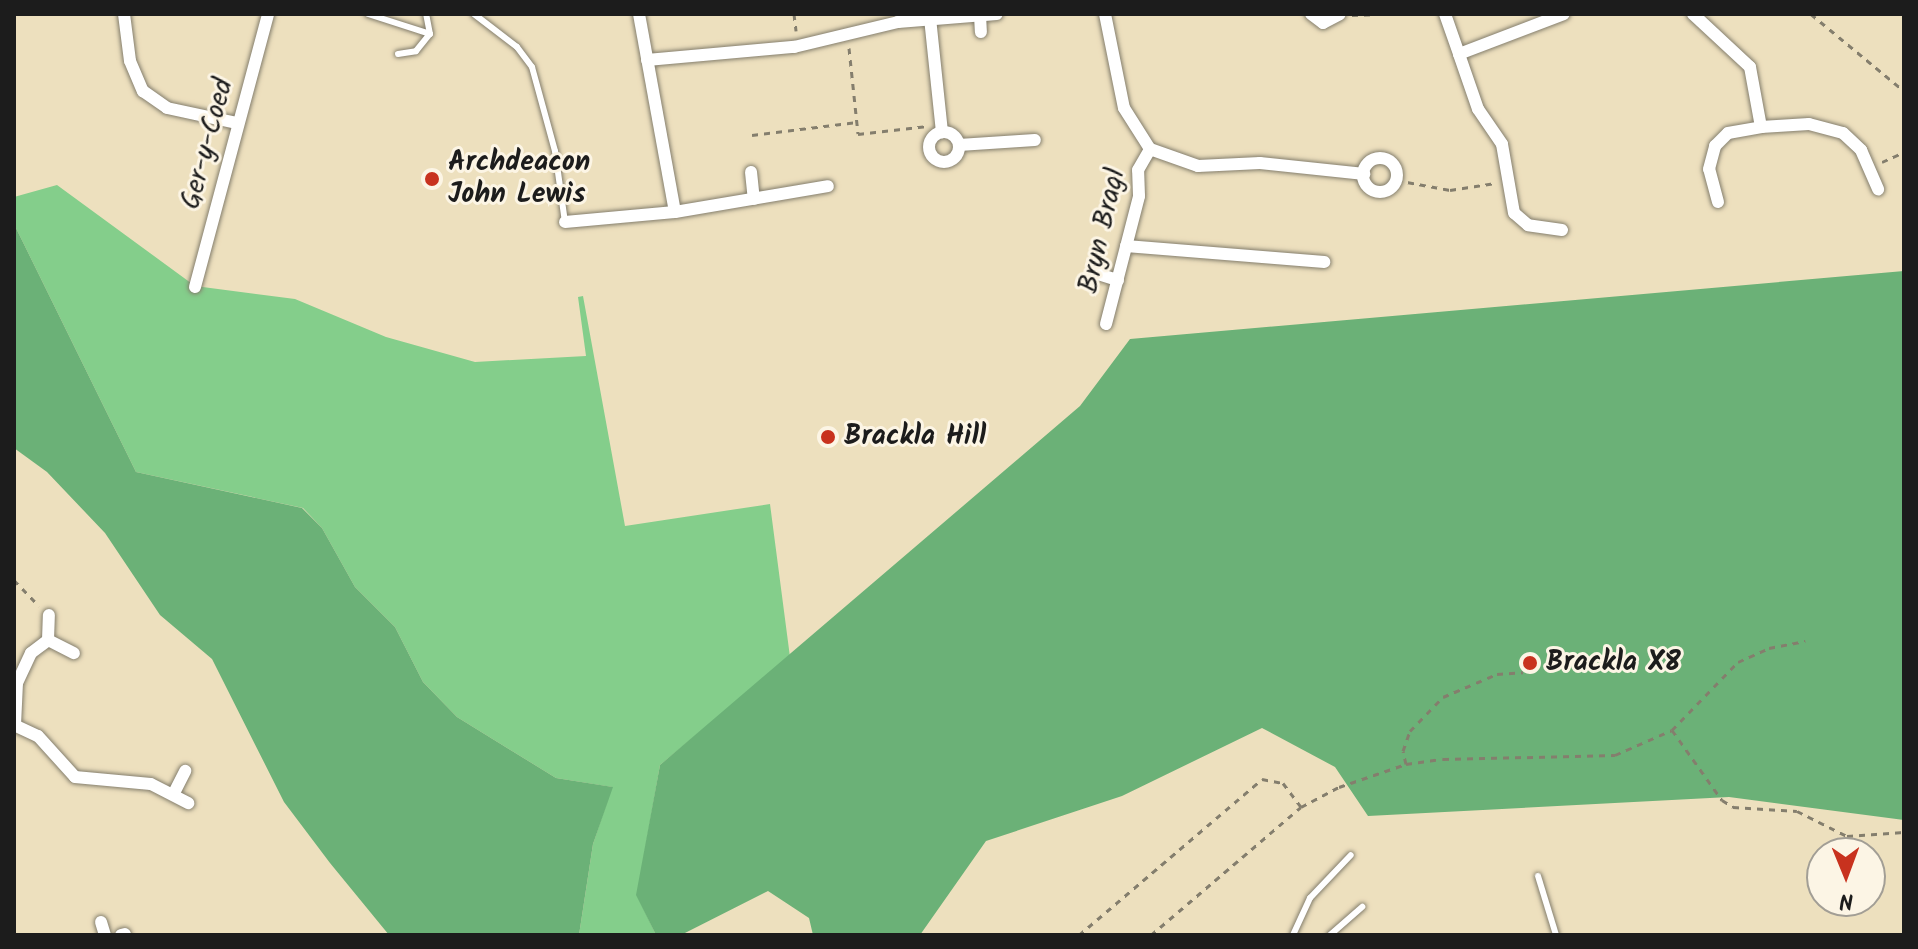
<!DOCTYPE html>
<style>
body{margin:0}
#map{position:relative;width:1918px;height:949px;overflow:hidden;background:#ede0be;font-family:Kalam,sans-serif}
div>[style]{position:absolute}
[style*='--x']{left:calc(var(--x)*1px);top:calc(var(--y)*1px);width:calc(var(--w)*1px);rotate:calc(var(--a)*1deg)}
.green>*{inset:0;background:#84ce8b}
.forest>*{inset:0;background:#6bb177}
.path>*{height:3px;margin-top:-1.5px;transform-origin:0;background:repeating-linear-gradient(90deg,#847e6d 0 6px,transparent 0 12px)}
.roads{filter:drop-shadow(0 0 2px #847e6d) drop-shadow(0 0 2px #847e6d)}
.service>*{height:6px;margin:-3px;padding:0 3px;transform-origin:3px;border-radius:3px;background:#fff}
.minor>*{height:12px;margin:-6px;padding:0 6px;transform-origin:6px;border-radius:6px;background:#fff}
.minor>.ring{margin:-6px;padding:0;box-sizing:content-box;background:none;border:12px solid #fff;border-radius:50%}
.dots>*{width:22px;height:22px;translate:-50% -50%;box-sizing:border-box;border:4px solid #fcf5e5;border-radius:50%}
span{translate:-50% -50%;white-space:nowrap;text-align:center;line-height:1.15;-webkit-text-stroke:6px #fcf5e5;paint-order:stroke}
.street-label{font-size:28px;color:#1c1c1c}
.poi-label{font-size:28px;color:#1c1c1c;font-weight:700}
.left{translate:0 -50%;text-align:left}
.frame{position:absolute;inset:0;border:16px solid #1c1c1c;pointer-events:none}
.north{position:absolute;left:1806px;top:837px;width:80px;height:80px;box-sizing:border-box;background:#fcf5e5;border:2px solid #a29e95;border-radius:50%;rotate:179deg;font-size:22px;font-weight:700;line-height:32px;text-align:center;color:#1c1c1c}
.north::after{content:'';display:block;margin:auto;width:28px;height:36px;background:#c8321e;clip-path:polygon(50% 0,100% 100%,50% 72%,0 100%)}
</style>
<div id="map">
<div class="green">
<i style="clip-path:polygon(57px 185px,195px 286px,295px 299px,386px 337px,475px 362px,586px 356px,578px 297px,583px 296px,625px 526px,770px 504px,790px 657px,660px 765px,637px 895px,656px 935px,579px 935px,593px 844px,612px 787px,556px 778px,457px 717px,423px 682px,395px 627px,355px 587px,322px 528px,303px 508px,136px 472px,14px 224px,14px 197px)"></i>
</div>
<div class="forest">
<i style="clip-path:polygon(14px 224px,136px 472px,302px 508px,322px 528px,355px 587px,395px 627px,423px 682px,457px 717px,556px 778px,613px 787px,593px 844px,579px 935px,389px 935px,330px 863px,284px 802px,212px 659px,160px 615px,105px 533px,47px 472px,14px 448px)"></i>
<i style="clip-path:polygon(1904px 271px,1904px 820px,1729px 797px,1368px 816px,1335px 767px,1262px 728px,1122px 796px,986px 841px,920px 935px,813px 935px,809px 918px,768px 891px,681px 935px,656px 935px,636px 895px,660px 765px,1080px 406px,1130px 339px)"></i>
</div>
<div class="path">
<i style="--x:794;--y:14;--w:17;--a:83"></i>
<i style="--x:1811;--y:14;--w:121;--a:39.6"></i>
<i style="--x:1352;--y:15;--w:24;--a:-2"></i>
<i style="--x:849;--y:48;--w:86;--a:84"></i>
<i style="--x:858;--y:134;--w:70;--a:-6.5"></i>
<i style="--x:752;--y:135;--w:106;--a:-7.1"></i>
<i style="--x:1882;--y:162;--w:24;--a:-24"></i>
<i style="--x:1396;--y:180;--w:55;--a:10.5"></i>
<i style="--x:1450;--y:190;--w:46;--a:-8.8"></i>
<i style="--x:14;--y:580;--w:36;--a:46"></i>
<i style="--x:1672;--y:730;--w:86;--a:54.5"></i>
<i style="--x:1722;--y:800;--w:13;--a:32"></i>
<i style="--x:1733;--y:807;--w:64;--a:3.6"></i>
<i style="--x:1797;--y:811;--w:56;--a:26.6"></i>
<i style="--x:1847;--y:836;--w:57;--a:-4"></i>
<i style="--x:1406;--y:764;--w:13;--a:-103"></i>
<i style="--x:1403;--y:751;--w:21;--a:-71"></i>
<i style="--x:1410;--y:731;--w:47;--a:-45.9"></i>
<i style="--x:1443;--y:697;--w:59;--a:-23.1"></i>
<i style="--x:1497;--y:674;--w:26;--a:-4"></i>
<i style="--x:1079;--y:935;--w:240;--a:-40.4"></i>
<i style="--x:1262;--y:779;--w:21;--a:11"></i>
<i style="--x:1283;--y:783;--w:30;--a:53"></i>
<i style="--x:1151;--y:935;--w:197;--a:-40.5"></i>
<i style="--x:1301;--y:807;--w:43;--a:-27.8"></i>
<i style="--x:1339;--y:787;--w:71;--a:-18.9"></i>
<i style="--x:1406;--y:764;--w:37;--a:-8"></i>
<i style="--x:1443;--y:759;--w:172;--a:-1.3"></i>
<i style="--x:1615;--y:755;--w:62;--a:-23.7"></i>
<i style="--x:1672;--y:730;--w:95;--a:-45.9"></i>
<i style="--x:1738;--y:662;--w:34;--a:-24"></i>
<i style="--x:1769;--y:648;--w:37;--a:-11"></i>
</div>
<div class="roads">
<div class="service">
<i style="--x:368;--y:14;--w:65;--a:17.9"></i>
<i style="--x:474;--y:14;--w:54;--a:37.5"></i>
<i style="--x:517;--y:47;--w:25;--a:53"></i>
<i style="--x:532;--y:67;--w:87;--a:74.7"></i>
<i style="--x:555;--y:151;--w:72;--a:82"></i>
<i style="--x:398;--y:54;--w:18;--a:-9"></i>
<i style="--x:416;--y:51;--w:22;--a:-51"></i>
<i style="--x:430;--y:34;--w:20;--a:-101"></i>
<i style="--x:1538;--y:876;--w:62;--a:73"></i>
<i style="--x:1293;--y:935;--w:41;--a:-65.3"></i>
<i style="--x:1310;--y:898;--w:59;--a:-46.4"></i>
<i style="--x:1330;--y:935;--w:43;--a:-41.2"></i>
</div>
<div class="minor">
<i style="--x:124;--y:14;--w:47;--a:82.7"></i>
<i style="--x:130;--y:61;--w:33;--a:67"></i>
<i style="--x:143;--y:91;--w:29;--a:35"></i>
<i style="--x:167;--y:108;--w:72;--a:12.1"></i>
<i style="--x:639;--y:14;--w:201;--a:79.7"></i>
<i style="--x:1105;--y:14;--w:96;--a:78.6"></i>
<i style="--x:1124;--y:108;--w:49;--a:57.6"></i>
<i style="--x:1150;--y:149;--w:51;--a:19.5"></i>
<i style="--x:1198;--y:166;--w:62;--a:-2.8"></i>
<i style="--x:1260;--y:163;--w:105;--a:6"></i>
<i style="--x:1311;--y:14;--w:15;--a:37"></i>
<i style="--x:1323;--y:23;--w:19;--a:-28"></i>
<i style="--x:1445;--y:14;--w:42;--a:70.7"></i>
<i style="--x:1693;--y:14;--w:78;--a:42.9"></i>
<i style="--x:1750;--y:67;--w:61;--a:79.6"></i>
<i style="--x:1761;--y:127;--w:48;--a:-3.6"></i>
<i style="--x:1809;--y:124;--w:35;--a:15"></i>
<i style="--x:1843;--y:133;--w:25;--a:43"></i>
<i style="--x:1861;--y:150;--w:43;--a:66.4"></i>
<i style="--x:980;--y:15;--w:17;--a:87"></i>
<i style="--x:930;--y:18;--w:115;--a:84"></i>
<i style="--x:647;--y:60;--w:148;--a:-5.1"></i>
<i style="--x:794;--y:47;--w:107;--a:-13.5"></i>
<i style="--x:898;--y:22;--w:99;--a:-4.6"></i>
<i class="ring" style="left:929px;top:132px;width:18px;height:18px"></i>
<i style="--x:959;--y:145;--w:76;--a:-3.8"></i>
<i class="ring" style="left:1363px;top:158px;width:22px;height:22px"></i>
<i style="--x:751;--y:172;--w:27;--a:84"></i>
<i style="--x:1718;--y:202;--w:34;--a:-105"></i>
<i style="--x:1709;--y:169;--w:24;--a:-75"></i>
<i style="--x:1715;--y:146;--w:18;--a:-45"></i>
<i style="--x:1728;--y:133;--w:34;--a:-10"></i>
<i style="--x:565;--y:222;--w:110;--a:-5.2"></i>
<i style="--x:675;--y:212;--w:155;--a:-9.6"></i>
<i style="--x:1562;--y:230;--w:34;--a:-172"></i>
<i style="--x:1528;--y:225;--w:18;--a:-139"></i>
<i style="--x:1514;--y:213;--w:70;--a:-99.9"></i>
<i style="--x:1502;--y:144;--w:42;--a:-124.4"></i>
<i style="--x:1478;--y:109;--w:58;--a:-109.1"></i>
<i style="--x:1459;--y:54;--w:112;--a:-20.9"></i>
<i style="--x:1126;--y:246;--w:199;--a:4.6"></i>
<i style="--x:1098;--y:274;--w:21;--a:17"></i>
<i style="--x:195;--y:287;--w:283;--a:-75"></i>
<i style="--x:1106;--y:324;--w:132;--a:-75.5"></i>
<i style="--x:1139;--y:196;--w:26;--a:-92"></i>
<i style="--x:1138;--y:170;--w:24;--a:-60"></i>
<i style="--x:48;--y:640;--w:29;--a:27"></i>
<i style="--x:14;--y:725;--w:26;--a:25"></i>
<i style="--x:38;--y:736;--w:55;--a:47.9"></i>
<i style="--x:75;--y:777;--w:76;--a:5.3"></i>
<i style="--x:151;--y:784;--w:42;--a:27.2"></i>
<i style="--x:15;--y:725;--w:42;--a:-87.3"></i>
<i style="--x:17;--y:683;--w:33;--a:-65"></i>
<i style="--x:31;--y:653;--w:21;--a:-37"></i>
<i style="--x:48;--y:640;--w:25;--a:-88"></i>
<i style="--x:174;--y:793;--w:25;--a:-63"></i>
<i style="--x:101;--y:922;--w:14;--a:73"></i>
<i style="--x:121;--y:935;--w:4;--a:-14"></i>
</div>
</div>
<div class="dots">
<i style="left:432px;top:179px;background:#c8321e"></i>
<i style="left:828px;top:437px;background:#c8321e"></i>
<i style="left:1530px;top:663px;background:#c8321e"></i>
</div>
<div class="street-label">
<span style="left:208px;top:144px;rotate:-75deg">Ger-y-Coed</span>
<span style="left:1103px;top:231px;rotate:-77deg">Bryn Bragl</span>
</div>
<div class="poi-label">
<span class="left" style="left:448px;top:179px">Archdeacon<br>John Lewis</span>
<span class="left" style="left:844px;top:437px">Brackla Hill</span>
<span class="left" style="left:1546px;top:663px">Brackla X8</span>
</div>
<div class="frame"></div>
<div class="north">N</div>
</div>
